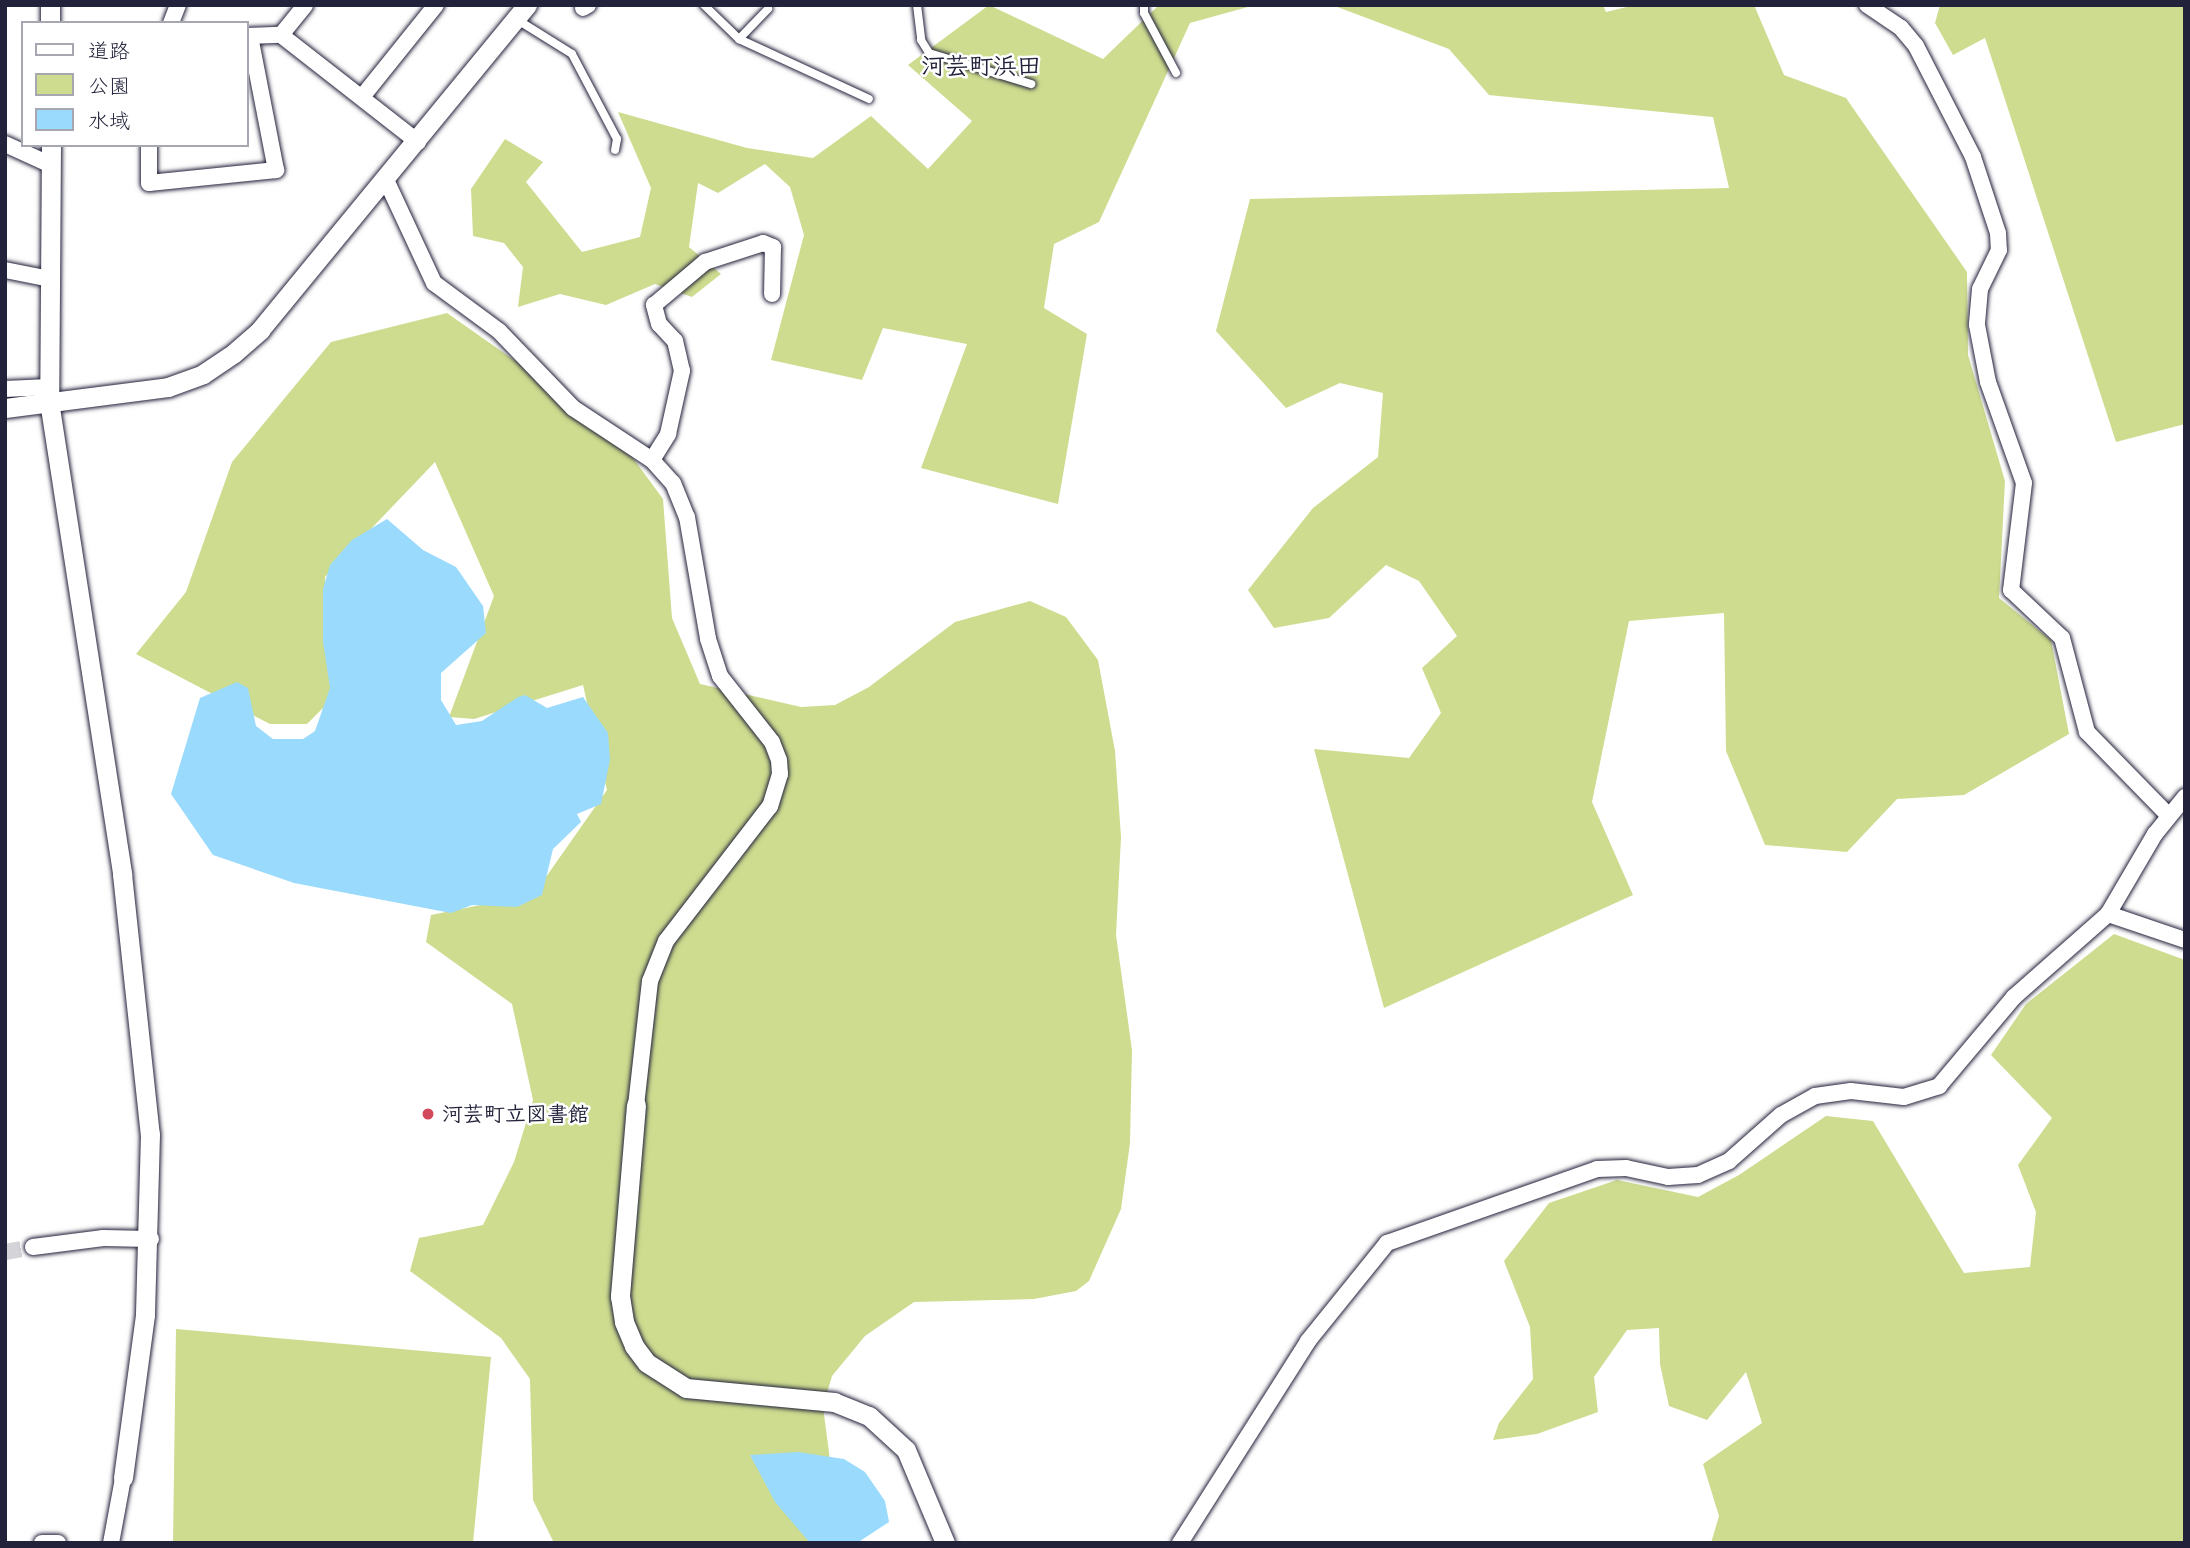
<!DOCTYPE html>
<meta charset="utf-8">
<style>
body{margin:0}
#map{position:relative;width:2190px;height:1548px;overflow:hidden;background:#fff;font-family:"Shantell Sans","Klee One",sans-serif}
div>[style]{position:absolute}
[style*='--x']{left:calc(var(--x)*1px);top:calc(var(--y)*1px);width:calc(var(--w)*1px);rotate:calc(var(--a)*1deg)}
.green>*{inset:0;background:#cddc8f}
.water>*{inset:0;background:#9adafc}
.minor-tunnel>*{height:16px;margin-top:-8px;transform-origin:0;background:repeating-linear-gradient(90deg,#d3d3d8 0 16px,transparent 0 24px)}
.roads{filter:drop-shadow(0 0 2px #22223b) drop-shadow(0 0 2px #22223b)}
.service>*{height:8px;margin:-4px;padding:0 4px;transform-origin:4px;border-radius:4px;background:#fff}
.minor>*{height:16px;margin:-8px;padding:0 8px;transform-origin:8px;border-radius:8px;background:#fff}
.tertiary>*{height:19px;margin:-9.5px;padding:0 9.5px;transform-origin:9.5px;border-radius:9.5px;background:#fff}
.dots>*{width:19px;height:19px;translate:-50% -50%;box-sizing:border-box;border:4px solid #fff;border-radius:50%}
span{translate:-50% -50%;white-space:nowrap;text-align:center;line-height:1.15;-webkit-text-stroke:5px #fff;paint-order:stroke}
.poi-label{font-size:21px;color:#22223b;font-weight:700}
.left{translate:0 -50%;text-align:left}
.quarter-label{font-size:24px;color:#22223b;font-weight:700}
.frame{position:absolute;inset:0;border:7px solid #22223b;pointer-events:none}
.legend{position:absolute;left:21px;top:21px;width:228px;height:126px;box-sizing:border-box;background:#fff;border:2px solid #a7a7b1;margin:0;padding:9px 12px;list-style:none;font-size:21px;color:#22223b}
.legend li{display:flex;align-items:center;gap:14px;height:35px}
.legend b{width:35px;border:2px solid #a7a7b1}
</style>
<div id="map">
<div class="green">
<i style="clip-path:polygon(989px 5px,1103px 59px,1159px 5px,1255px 5px,1190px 23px,1099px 222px,1054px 244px,1044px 308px,1087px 334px,1058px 504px,921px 468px,967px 344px,883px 328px,862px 380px,771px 360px,804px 235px,790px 187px,765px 164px,718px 193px,698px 183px,689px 247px,721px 274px,692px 297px,655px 284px,606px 305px,560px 294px,518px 307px,523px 267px,504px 243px,473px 236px,471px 189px,505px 139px,543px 162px,526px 182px,582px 252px,640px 237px,651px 188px,618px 112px,747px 148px,813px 158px,871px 116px,928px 169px,972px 121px,908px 65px)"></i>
<i style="clip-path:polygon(1332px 5px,1603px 5px,1606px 12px,1635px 5px,1754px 5px,1784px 75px,1846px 98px,1967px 272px,1968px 355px,2005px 481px,1999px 598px,2051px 640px,2069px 734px,1964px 795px,1897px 799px,1847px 852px,1765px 845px,1726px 751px,1724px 613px,1629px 621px,1592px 802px,1633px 895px,1384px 1008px,1314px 749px,1409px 758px,1441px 713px,1422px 668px,1457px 636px,1419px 581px,1386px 565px,1329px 618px,1274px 628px,1248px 590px,1313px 508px,1378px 457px,1383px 393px,1340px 383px,1286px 408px,1216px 331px,1250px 199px,1729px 188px,1713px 117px,1489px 95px,1449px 49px)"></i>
<i style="clip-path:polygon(1940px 5px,2185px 6px,2185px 424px,2116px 442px,1985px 38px,1953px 55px,1935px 23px)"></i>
<i style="clip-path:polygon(447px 313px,611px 428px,663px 499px,672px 618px,700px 684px,801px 707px,835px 705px,869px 687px,955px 622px,1030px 601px,1066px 617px,1098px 660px,1115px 751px,1121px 837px,1116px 935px,1132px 1050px,1130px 1143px,1121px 1209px,1089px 1281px,1076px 1291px,1034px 1299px,914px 1302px,865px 1336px,832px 1376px,823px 1407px,841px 1543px,554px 1543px,533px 1500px,530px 1379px,501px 1338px,410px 1271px,419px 1238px,483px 1225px,514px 1162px,533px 1100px,512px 1004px,426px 942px,431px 915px,534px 894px,607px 790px,583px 685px,474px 719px,449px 717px,494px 596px,435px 462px,325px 577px,334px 697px,307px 724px,270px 724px,136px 654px,186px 592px,232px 462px,331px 342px)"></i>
<i style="clip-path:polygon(2114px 934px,2185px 960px,2185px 1543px,1711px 1543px,1719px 1516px,1703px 1464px,1762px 1423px,1746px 1372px,1707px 1420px,1669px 1406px,1660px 1364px,1659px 1328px,1627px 1330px,1594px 1377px,1598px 1412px,1537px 1434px,1493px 1440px,1499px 1423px,1533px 1379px,1530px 1327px,1504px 1261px,1549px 1203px,1617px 1180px,1698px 1197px,1739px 1175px,1826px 1116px,1873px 1121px,1964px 1273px,2030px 1267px,2036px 1212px,2018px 1165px,2052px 1118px,1991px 1055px,2026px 1004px)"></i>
<i style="clip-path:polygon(176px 1329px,491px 1357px,473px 1543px,173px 1543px)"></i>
</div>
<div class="water">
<i style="clip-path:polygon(387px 519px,423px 550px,456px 567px,483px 606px,486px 633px,441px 673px,441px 700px,456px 725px,482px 721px,518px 697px,525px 695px,547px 708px,583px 697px,608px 733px,610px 760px,601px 804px,577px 814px,581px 822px,553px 849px,542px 895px,517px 907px,472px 905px,451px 913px,294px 883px,213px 855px,171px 794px,200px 698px,237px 682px,248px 688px,256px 726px,273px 739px,303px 739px,315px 731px,330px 688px,323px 642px,323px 589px,330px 565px,352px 540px)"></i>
<i style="clip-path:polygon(798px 1452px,844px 1459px,865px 1472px,885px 1501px,889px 1522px,857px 1543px,810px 1543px,775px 1502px,750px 1455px)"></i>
</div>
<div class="minor-tunnel">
<i style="--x:5;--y:1252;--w:28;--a:-10"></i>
</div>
<div class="roads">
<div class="service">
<i style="--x:704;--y:5;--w:49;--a:44.2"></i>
<i style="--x:739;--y:39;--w:143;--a:24.8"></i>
<i style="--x:917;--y:5;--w:35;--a:83"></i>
<i style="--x:921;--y:40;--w:15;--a:58"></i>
<i style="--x:929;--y:53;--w:107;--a:16.9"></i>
<i style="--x:1144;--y:5;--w:8;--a:90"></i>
<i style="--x:1144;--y:13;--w:68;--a:61.9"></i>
<i style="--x:516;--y:19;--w:66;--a:32"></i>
<i style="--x:572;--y:54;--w:96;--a:62.1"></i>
<i style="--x:617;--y:139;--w:11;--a:100"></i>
<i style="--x:739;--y:39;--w:42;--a:-46"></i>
</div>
<div class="minor">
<i style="--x:1867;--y:5;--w:41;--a:34.1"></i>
<i style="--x:1901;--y:28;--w:23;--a:50"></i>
<i style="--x:1916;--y:46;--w:125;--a:62.8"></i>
<i style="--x:1973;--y:157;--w:80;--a:71.8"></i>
<i style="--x:1998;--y:233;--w:17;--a:87"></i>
<i style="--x:1999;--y:250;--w:43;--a:116"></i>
<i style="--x:1980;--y:289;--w:36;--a:95"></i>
<i style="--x:1977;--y:325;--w:58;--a:79.1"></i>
<i style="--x:1988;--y:382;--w:107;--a:70.4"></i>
<i style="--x:2024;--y:483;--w:108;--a:96.9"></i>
<i style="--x:2011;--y:590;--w:70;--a:43.3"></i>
<i style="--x:2062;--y:638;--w:97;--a:75.1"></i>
<i style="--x:2087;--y:732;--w:115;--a:45.7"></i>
<i style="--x:583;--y:8;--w:6;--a:-31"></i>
<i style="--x:171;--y:23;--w:19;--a:-69"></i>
<i style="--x:281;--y:35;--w:38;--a:-51"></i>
<i style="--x:247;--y:36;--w:34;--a:-2"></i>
<i style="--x:281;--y:35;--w:174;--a:38"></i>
<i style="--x:362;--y:97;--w:118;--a:-51.2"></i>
<i style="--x:5;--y:144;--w:51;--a:24.5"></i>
<i style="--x:149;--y:145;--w:38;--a:90"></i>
<i style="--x:149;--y:183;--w:128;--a:-5.8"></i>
<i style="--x:276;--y:170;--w:136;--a:-101"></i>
<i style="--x:386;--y:180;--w:114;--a:65"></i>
<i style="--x:434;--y:283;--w:81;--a:36.4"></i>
<i style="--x:499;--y:331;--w:107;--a:46.1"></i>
<i style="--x:573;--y:408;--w:95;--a:33.4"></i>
<i style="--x:652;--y:460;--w:31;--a:48"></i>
<i style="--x:673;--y:483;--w:37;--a:68"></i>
<i style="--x:687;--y:517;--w:124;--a:80.2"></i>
<i style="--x:708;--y:639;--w:39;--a:72"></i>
<i style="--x:720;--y:676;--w:84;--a:51.8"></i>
<i style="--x:772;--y:742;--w:19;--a:69"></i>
<i style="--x:779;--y:760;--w:14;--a:86"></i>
<i style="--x:780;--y:774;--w:34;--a:107"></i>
<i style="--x:770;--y:806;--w:170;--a:127.6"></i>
<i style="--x:666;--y:941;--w:43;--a:111.8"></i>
<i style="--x:650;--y:981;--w:125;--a:96.4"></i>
<i style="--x:5;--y:270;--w:46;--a:11.3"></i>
<i style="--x:5;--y:389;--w:44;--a:-2.6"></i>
<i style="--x:652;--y:460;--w:31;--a:-58"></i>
<i style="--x:668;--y:434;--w:65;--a:-77.5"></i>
<i style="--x:682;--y:371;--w:31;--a:-103"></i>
<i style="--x:675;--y:341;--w:23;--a:-133"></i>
<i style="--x:659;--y:324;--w:20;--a:-105"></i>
<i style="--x:654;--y:305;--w:67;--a:-40.1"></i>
<i style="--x:705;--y:262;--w:61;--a:-18.1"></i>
<i style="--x:763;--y:243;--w:11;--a:22"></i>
<i style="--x:773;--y:247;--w:47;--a:91.2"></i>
<i style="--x:2108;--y:914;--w:81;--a:18.7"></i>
<i style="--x:33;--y:1247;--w:71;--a:-7.3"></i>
<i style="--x:103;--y:1238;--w:48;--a:1.2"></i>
<i style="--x:42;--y:1543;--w:16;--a:0"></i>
<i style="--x:111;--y:1543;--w:66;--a:-79.5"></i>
<i style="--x:1180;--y:1543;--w:239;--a:-57.6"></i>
<i style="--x:1308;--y:1341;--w:126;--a:-51.1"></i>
<i style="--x:1387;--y:1243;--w:223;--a:-19.4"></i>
<i style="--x:1597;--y:1169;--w:29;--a:-2"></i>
<i style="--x:1626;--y:1168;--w:43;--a:12.1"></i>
<i style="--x:1668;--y:1177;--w:30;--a:-4"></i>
<i style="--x:1698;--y:1175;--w:34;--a:-24"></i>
<i style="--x:1729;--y:1161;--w:69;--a:-41.5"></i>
<i style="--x:1781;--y:1115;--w:39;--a:-29"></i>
<i style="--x:1815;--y:1096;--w:36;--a:-8"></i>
<i style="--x:1851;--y:1091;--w:53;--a:6.5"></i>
<i style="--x:1904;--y:1097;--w:37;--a:-17"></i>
<i style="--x:1939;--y:1086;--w:116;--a:-49.9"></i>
<i style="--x:2014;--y:997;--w:125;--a:-41.4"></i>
<i style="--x:2108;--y:914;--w:93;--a:-59.6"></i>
<i style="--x:2155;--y:834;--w:48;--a:-51"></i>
</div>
<div class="tertiary">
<i style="--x:50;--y:5;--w:18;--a:90"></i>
<i style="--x:51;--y:145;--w:256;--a:90.4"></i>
<i style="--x:49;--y:401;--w:479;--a:81.2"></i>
<i style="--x:122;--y:874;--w:262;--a:83.9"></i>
<i style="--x:150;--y:1134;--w:181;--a:91.6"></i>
<i style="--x:145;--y:1315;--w:164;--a:97.7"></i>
<i style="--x:5;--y:408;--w:164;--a:-7.3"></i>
<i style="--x:168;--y:387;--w:37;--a:-20"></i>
<i style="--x:203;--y:374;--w:37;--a:-34"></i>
<i style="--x:234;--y:353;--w:35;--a:-41"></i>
<i style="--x:260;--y:330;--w:421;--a:-50.6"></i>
<i style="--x:636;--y:1105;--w:192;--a:94.8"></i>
<i style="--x:620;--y:1296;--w:26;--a:81"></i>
<i style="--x:624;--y:1322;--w:26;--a:67"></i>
<i style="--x:634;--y:1346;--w:21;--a:53"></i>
<i style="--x:647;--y:1363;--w:46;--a:32.7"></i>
<i style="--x:686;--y:1388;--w:149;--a:5.4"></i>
<i style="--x:834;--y:1402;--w:38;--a:22"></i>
<i style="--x:869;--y:1416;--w:50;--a:42.6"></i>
<i style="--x:906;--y:1450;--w:101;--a:67.2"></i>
</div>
</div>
<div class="dots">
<i style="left:428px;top:1114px;background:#d1495b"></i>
</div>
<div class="poi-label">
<span class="left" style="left:442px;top:1114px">河芸町立図書館</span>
</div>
<div class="quarter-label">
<span style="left:981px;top:67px">河芸町浜田</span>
</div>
<div class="frame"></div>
<ul class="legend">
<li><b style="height:9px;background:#fff"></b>道路</li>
<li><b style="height:19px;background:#cddc8f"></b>公園</li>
<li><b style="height:19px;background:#9adafc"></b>水域</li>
</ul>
</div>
